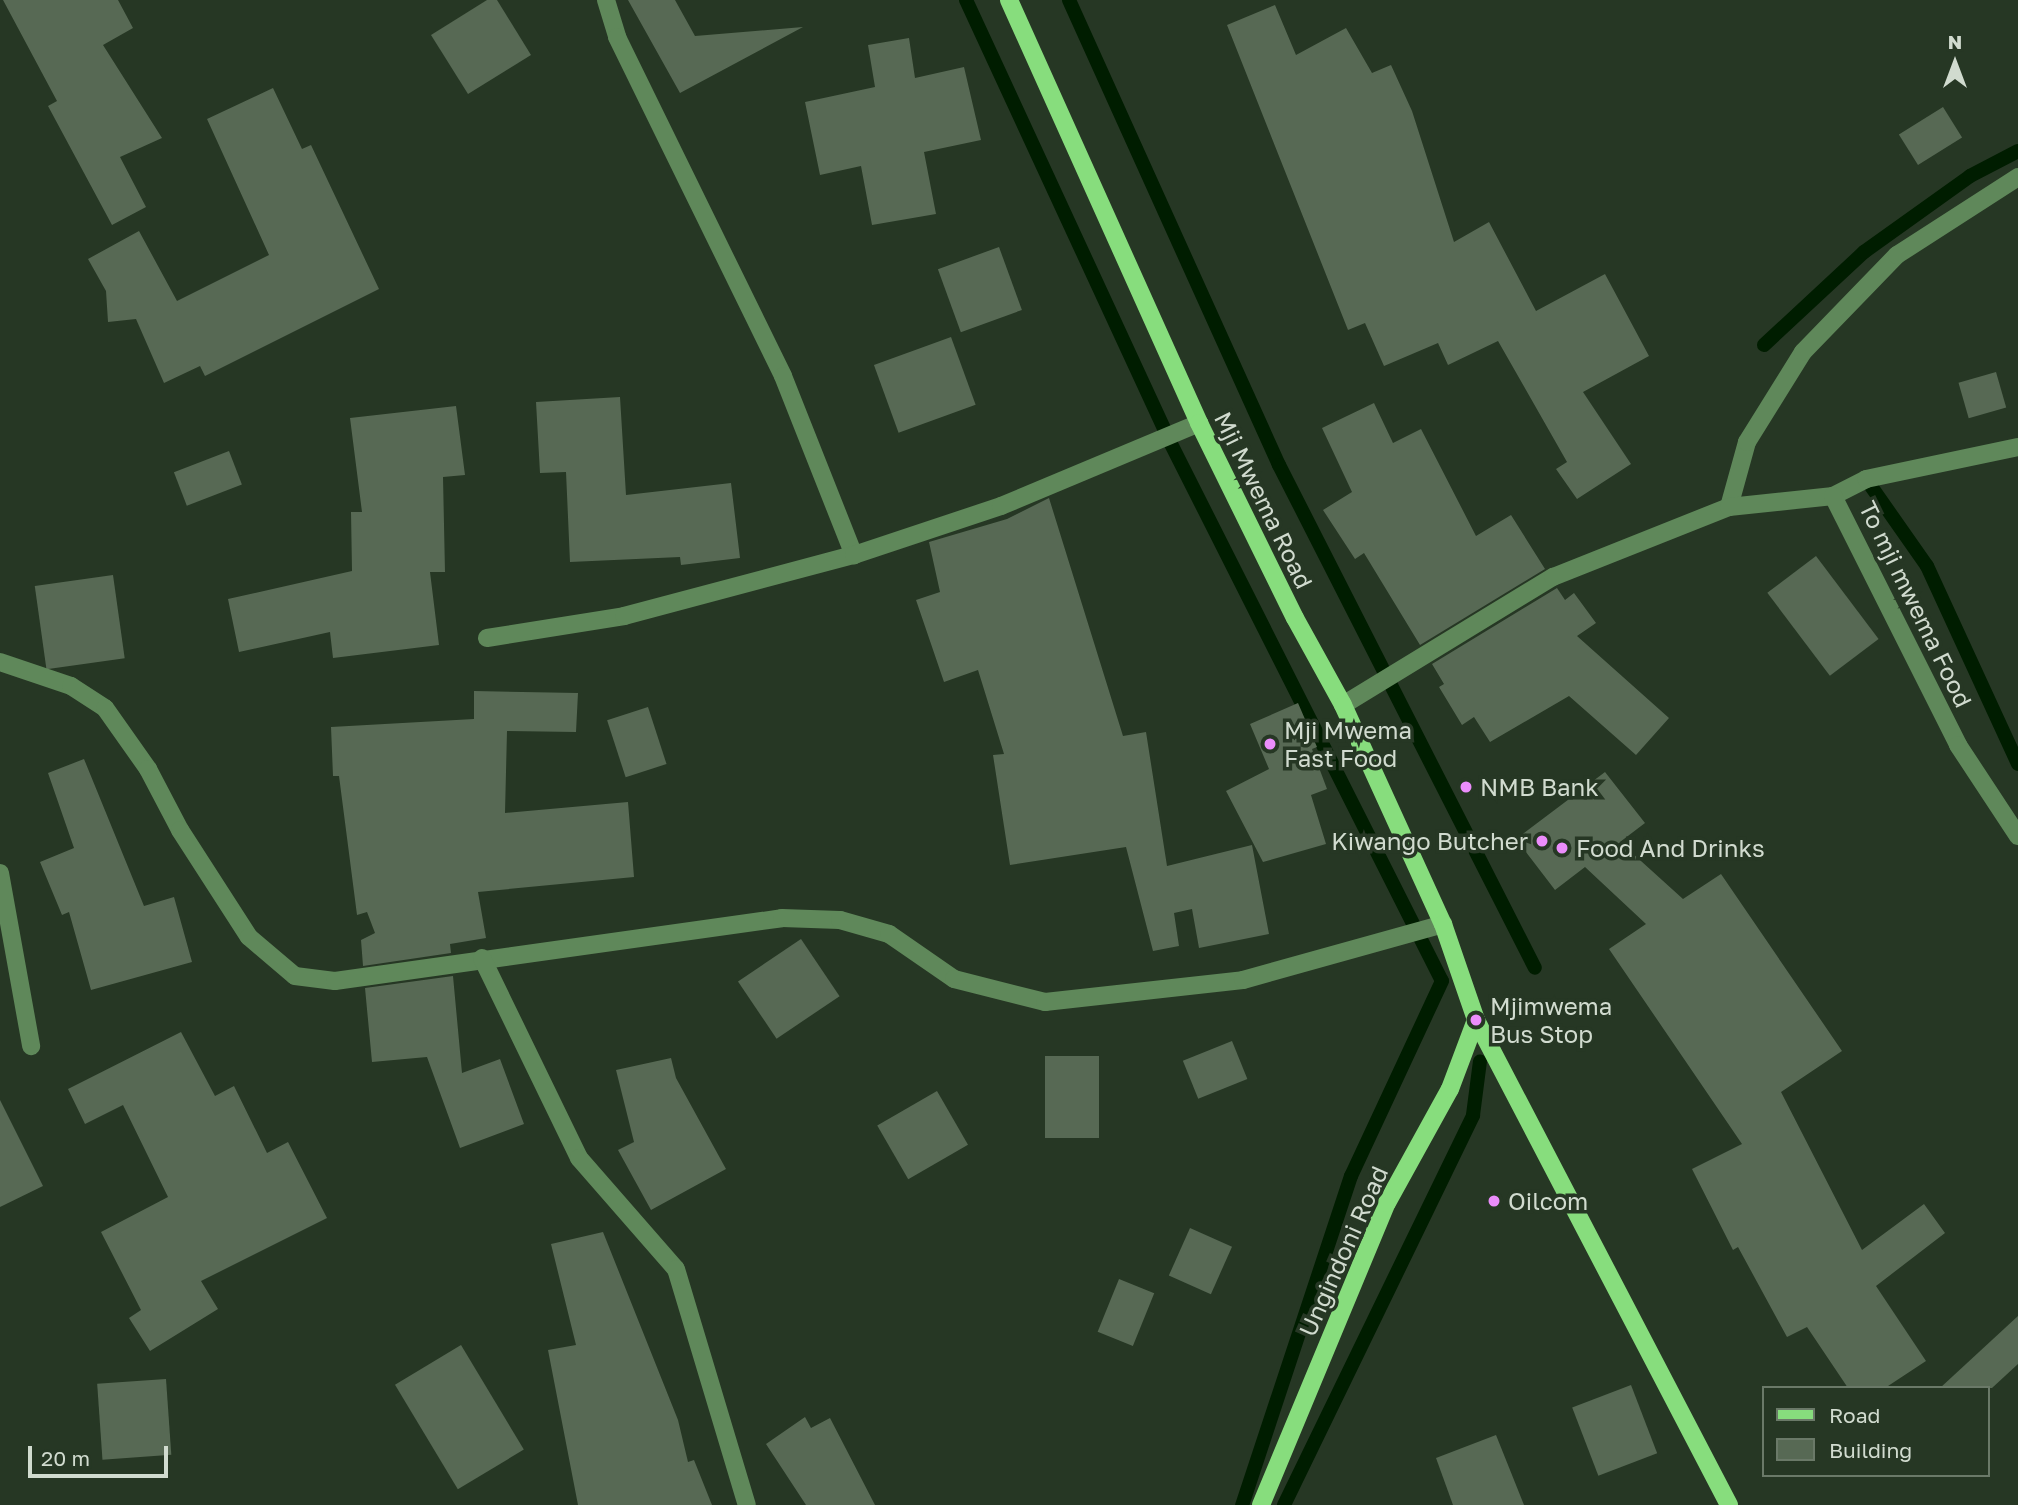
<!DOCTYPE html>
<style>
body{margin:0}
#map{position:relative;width:2018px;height:1505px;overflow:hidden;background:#263724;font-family:"Golos Text",sans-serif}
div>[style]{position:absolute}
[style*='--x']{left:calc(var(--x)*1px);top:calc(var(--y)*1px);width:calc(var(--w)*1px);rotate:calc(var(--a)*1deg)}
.stream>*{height:14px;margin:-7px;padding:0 7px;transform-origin:7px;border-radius:7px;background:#001d00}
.building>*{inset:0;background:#576954;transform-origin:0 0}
.minor>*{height:18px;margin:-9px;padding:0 9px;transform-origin:9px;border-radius:9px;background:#5f885a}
.major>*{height:18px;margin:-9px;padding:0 9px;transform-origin:9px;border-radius:9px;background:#87dd7d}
.dots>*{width:19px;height:19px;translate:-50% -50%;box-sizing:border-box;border:4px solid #263724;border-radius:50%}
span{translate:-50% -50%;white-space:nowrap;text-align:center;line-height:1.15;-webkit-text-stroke:7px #263724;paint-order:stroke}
.street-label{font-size:24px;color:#d1dbcf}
.poi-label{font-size:24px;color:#d1dbcf}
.left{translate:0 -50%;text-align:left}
.right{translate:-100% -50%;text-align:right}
.legend{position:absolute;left:1762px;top:1386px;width:228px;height:91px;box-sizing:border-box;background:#263724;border:2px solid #6a7968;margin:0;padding:9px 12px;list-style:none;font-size:21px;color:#d1dbcf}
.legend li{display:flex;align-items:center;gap:14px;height:35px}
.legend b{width:35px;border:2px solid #6a7968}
.north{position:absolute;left:1920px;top:28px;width:70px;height:70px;-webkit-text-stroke:5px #263724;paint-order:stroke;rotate:0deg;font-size:19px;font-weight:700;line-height:28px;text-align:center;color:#d1dbcf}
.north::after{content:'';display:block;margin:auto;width:24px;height:32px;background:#d1dbcf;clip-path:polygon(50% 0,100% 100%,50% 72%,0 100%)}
.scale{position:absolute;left:28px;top:1446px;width:140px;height:32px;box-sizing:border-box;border:4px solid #d1dbcf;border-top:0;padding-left:9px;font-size:21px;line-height:24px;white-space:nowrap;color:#d1dbcf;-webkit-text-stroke:5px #263724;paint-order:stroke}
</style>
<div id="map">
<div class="stream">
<i style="--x:966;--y:0;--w:480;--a:65.2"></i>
<i style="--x:1167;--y:436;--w:610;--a:63.23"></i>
<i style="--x:1442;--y:981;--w:215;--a:115"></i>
<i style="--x:1351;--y:1176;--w:347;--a:108.3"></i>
<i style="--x:1069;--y:0;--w:510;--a:65.7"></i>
<i style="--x:1279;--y:465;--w:564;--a:63.03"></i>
<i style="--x:1764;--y:345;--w:137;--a:-42.9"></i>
<i style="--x:1864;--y:252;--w:130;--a:-35.6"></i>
<i style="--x:1970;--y:176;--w:54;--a:-27.5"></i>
<i style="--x:1866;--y:479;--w:106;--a:55"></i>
<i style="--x:1927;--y:566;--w:218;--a:65.3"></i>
<i style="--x:1284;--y:1505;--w:433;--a:-64.1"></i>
<i style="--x:1473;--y:1115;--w:54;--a:-82.6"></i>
</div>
<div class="building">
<i style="clip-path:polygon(3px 0,118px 0,133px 28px,103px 45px,162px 138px,120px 157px,146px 207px,112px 225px,48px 106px,57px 101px)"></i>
<i style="clip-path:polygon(487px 0,497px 0,531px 55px,468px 94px,431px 35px)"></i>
<i style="clip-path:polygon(628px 0,675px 0,695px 36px,803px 27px,680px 93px)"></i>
<i style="clip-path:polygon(1275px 5px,1296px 55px,1346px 28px,1372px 73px,1391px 65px,1412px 111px,1454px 242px,1489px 222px,1536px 311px,1605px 274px,1649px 356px,1583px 392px,1631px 464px,1577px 499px,1556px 469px,1567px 462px,1498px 341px,1448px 365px,1438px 343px,1384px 366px,1365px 323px,1348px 330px,1227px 25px)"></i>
<i style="clip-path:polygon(909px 38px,915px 78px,964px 67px,981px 140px,924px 152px,936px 214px,872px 225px,861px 166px,820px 175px,805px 102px,875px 87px,868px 45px)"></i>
<i style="clip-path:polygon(273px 88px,302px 149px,311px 145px,379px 289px,205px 376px,200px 366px,164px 383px,136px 319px,108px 322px,106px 291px,88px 259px,139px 231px,177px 301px,269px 255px,207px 119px)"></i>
<i style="left:1943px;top:107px;width:36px;height:52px;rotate:58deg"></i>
<i style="left:999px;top:247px;width:67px;height:65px;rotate:70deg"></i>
<i style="left:951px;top:337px;width:72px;height:82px;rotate:70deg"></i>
<i style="left:1996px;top:372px;width:37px;height:39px;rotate:74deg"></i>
<i style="clip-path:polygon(620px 397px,626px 495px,731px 483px,740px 558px,681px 565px,680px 557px,570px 562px,566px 472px,540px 473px,536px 402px)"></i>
<i style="clip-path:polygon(1374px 403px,1393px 443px,1421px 429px,1476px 536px,1511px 515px,1545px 569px,1420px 645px,1364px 553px,1355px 559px,1323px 510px,1352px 492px,1322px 428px)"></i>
<i style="clip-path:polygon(456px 406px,465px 475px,443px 477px,445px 572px,430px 572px,439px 645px,333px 658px,330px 632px,239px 652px,228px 599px,352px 571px,351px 512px,362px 512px,350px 418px)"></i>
<i style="left:229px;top:451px;width:36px;height:59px;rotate:69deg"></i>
<i style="clip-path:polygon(1049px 498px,1123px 736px,1146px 732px,1167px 866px,1252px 845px,1269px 934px,1199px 948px,1192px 909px,1174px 913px,1179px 946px,1153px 951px,1126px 847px,1010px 865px,993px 755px,1004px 754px,978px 670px,944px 682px,916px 600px,940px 592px,929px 542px,1007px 519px)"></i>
<i style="left:1816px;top:556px;width:104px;height:61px;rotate:53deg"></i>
<i style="left:113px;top:575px;width:84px;height:79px;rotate:82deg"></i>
<i style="clip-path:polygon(1557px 588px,1565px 600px,1574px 593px,1596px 623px,1577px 636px,1669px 718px,1636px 755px,1569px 696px,1490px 742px,1474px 717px,1462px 725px,1439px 687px,1444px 684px,1432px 664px)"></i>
<i style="clip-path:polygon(474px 691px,578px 693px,576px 732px,507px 731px,505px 813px,628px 802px,634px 877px,478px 892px,486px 938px,450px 944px,451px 953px,363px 966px,361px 940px,375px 933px,367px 912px,357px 915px,339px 776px,333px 776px,331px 727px,474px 719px)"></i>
<i style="clip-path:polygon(1298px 703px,1317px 747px,1312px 749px,1327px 789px,1311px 795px,1326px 844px,1263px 862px,1226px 791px,1269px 769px,1250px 724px)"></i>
<i style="left:648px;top:707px;width:60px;height:43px;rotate:72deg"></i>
<i style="clip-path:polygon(84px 759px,144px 906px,174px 897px,192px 962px,91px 990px,69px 912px,62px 915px,40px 862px,74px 848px,48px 773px)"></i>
<i style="clip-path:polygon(1605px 772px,1645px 823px,1620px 842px,1683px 899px,1721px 874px,1842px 1051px,1781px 1092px,1862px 1250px,1924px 1204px,1945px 1233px,1876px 1286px,1926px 1361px,1885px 1388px,1848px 1388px,1807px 1327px,1787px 1337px,1738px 1247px,1733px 1250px,1692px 1169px,1742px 1144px,1609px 949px,1646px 924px,1585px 867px,1555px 890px,1516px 839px)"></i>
<i style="left:801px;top:939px;width:69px;height:76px;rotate:56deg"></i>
<i style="clip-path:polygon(453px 976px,462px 1073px,500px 1059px,524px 1124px,460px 1148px,427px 1057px,372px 1062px,365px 988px)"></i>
<i style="clip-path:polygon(181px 1032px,215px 1096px,234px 1086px,267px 1153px,288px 1142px,327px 1218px,201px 1281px,218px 1309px,150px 1351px,129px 1318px,141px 1310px,101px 1232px,168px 1197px,123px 1105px,85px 1124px,68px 1089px)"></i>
<i style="left:1232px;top:1041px;width:41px;height:53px;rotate:68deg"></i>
<i style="left:1045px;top:1056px;width:54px;height:82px"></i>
<i style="clip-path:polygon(671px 1058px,676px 1078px,726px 1169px,651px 1210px,618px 1150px,634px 1142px,616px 1070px)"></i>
<i style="left:937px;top:1091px;width:62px;height:69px;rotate:60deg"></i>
<i style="clip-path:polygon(0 1100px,43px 1186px,0 1207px)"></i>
<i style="left:1190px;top:1228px;width:46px;height:52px;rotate:24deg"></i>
<i style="clip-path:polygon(603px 1232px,678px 1420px,688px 1462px,694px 1460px,712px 1505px,578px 1505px,548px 1350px,576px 1345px,551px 1244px)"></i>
<i style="left:1119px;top:1279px;width:38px;height:57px;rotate:22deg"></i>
<i style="clip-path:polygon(2018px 1316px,2018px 1364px,1992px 1388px,1940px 1388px)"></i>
<i style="left:461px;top:1345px;width:122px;height:77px;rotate:59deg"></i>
<i style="left:166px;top:1379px;width:76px;height:69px;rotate:86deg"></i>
<i style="left:1631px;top:1385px;width:73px;height:63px;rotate:69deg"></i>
<i style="clip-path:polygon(805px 1417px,811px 1428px,830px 1418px,875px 1505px,806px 1505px,766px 1444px)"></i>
<i style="clip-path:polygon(1496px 1435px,1524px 1505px,1453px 1505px,1436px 1458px)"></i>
</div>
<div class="minor">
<i style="--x:606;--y:0;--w:39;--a:73"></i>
<i style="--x:617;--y:37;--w:377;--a:63.9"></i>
<i style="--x:783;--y:376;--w:193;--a:68.4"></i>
<i style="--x:1833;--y:496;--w:37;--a:-27"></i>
<i style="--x:1866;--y:479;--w:155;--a:-11.9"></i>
<i style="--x:1729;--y:507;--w:67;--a:-74.5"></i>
<i style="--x:1747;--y:442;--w:106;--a:-58.1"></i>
<i style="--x:1803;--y:352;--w:135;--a:-45.9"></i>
<i style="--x:1897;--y:255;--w:144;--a:-32.8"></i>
<i style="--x:487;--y:638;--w:139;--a:-9.1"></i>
<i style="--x:624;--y:616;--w:238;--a:-14.9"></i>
<i style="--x:854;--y:555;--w:155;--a:-18.4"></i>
<i style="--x:1001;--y:506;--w:215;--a:-22.7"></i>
<i style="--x:0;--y:662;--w:75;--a:18.7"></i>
<i style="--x:71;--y:686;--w:40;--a:32.9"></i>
<i style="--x:105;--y:708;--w:75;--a:54.8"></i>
<i style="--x:148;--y:769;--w:69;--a:62.3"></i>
<i style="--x:180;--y:830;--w:127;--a:57.2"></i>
<i style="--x:249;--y:937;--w:60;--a:40.3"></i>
<i style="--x:295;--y:976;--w:40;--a:7.1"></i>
<i style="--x:335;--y:981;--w:451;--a:-8"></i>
<i style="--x:782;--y:918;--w:58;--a:2"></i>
<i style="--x:840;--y:920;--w:51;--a:15.9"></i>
<i style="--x:889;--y:934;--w:79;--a:34.7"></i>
<i style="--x:954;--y:979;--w:94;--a:14.2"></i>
<i style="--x:1045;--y:1002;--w:199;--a:-6.3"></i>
<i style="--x:1243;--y:980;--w:208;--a:-15.6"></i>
<i style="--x:1343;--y:705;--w:246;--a:-31.4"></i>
<i style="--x:1553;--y:577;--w:189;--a:-21.7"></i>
<i style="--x:1729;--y:507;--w:105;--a:-6"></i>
<i style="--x:1833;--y:496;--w:279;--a:63.3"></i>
<i style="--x:1958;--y:745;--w:109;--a:56.6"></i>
<i style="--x:0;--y:873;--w:176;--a:79.8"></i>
<i style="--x:482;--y:958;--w:222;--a:64.1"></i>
<i style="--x:579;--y:1158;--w:147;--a:48.9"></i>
<i style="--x:676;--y:1269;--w:246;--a:73.3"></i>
</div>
<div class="major">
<i style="--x:1009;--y:0;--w:464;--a:65.8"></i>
<i style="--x:1199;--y:423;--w:217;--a:63.8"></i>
<i style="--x:1295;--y:618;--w:99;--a:61.1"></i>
<i style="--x:1343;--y:705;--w:241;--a:65.5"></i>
<i style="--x:1443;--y:924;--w:102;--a:71"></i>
<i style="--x:1476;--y:1020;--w:547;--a:62.45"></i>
<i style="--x:1261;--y:1505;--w:327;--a:-67.4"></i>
<i style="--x:1387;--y:1203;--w:130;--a:-61.1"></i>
<i style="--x:1450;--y:1089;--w:74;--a:-69.4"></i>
</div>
<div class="dots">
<i style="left:1270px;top:744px;background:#eb8dfb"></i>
<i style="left:1466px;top:787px;background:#eb8dfb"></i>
<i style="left:1542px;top:841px;background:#eb8dfb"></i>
<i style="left:1562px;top:848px;background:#eb8dfb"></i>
<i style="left:1476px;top:1020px;background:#eb8dfb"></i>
<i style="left:1494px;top:1201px;background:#eb8dfb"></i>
</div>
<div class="street-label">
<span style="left:1264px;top:500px;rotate:64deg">Mji Mwema Road</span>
<span style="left:1916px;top:604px;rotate:64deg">To mji mwema Food</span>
<span style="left:1343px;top:1251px;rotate:-66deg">Ungindoni Road</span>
</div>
<div class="poi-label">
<span class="left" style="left:1284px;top:744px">Mji Mwema<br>Fast Food</span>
<span class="left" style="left:1480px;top:787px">NMB Bank</span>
<span class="right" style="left:1528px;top:841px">Kiwango Butcher</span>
<span class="left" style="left:1576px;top:848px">Food And Drinks</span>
<span class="left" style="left:1490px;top:1020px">Mjimwema<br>Bus Stop</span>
<span class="left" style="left:1508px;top:1201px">Oilcom</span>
</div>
<ul class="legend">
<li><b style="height:9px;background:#87dd7d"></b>Road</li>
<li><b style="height:19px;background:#576954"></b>Building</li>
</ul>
<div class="north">N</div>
<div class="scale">20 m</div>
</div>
